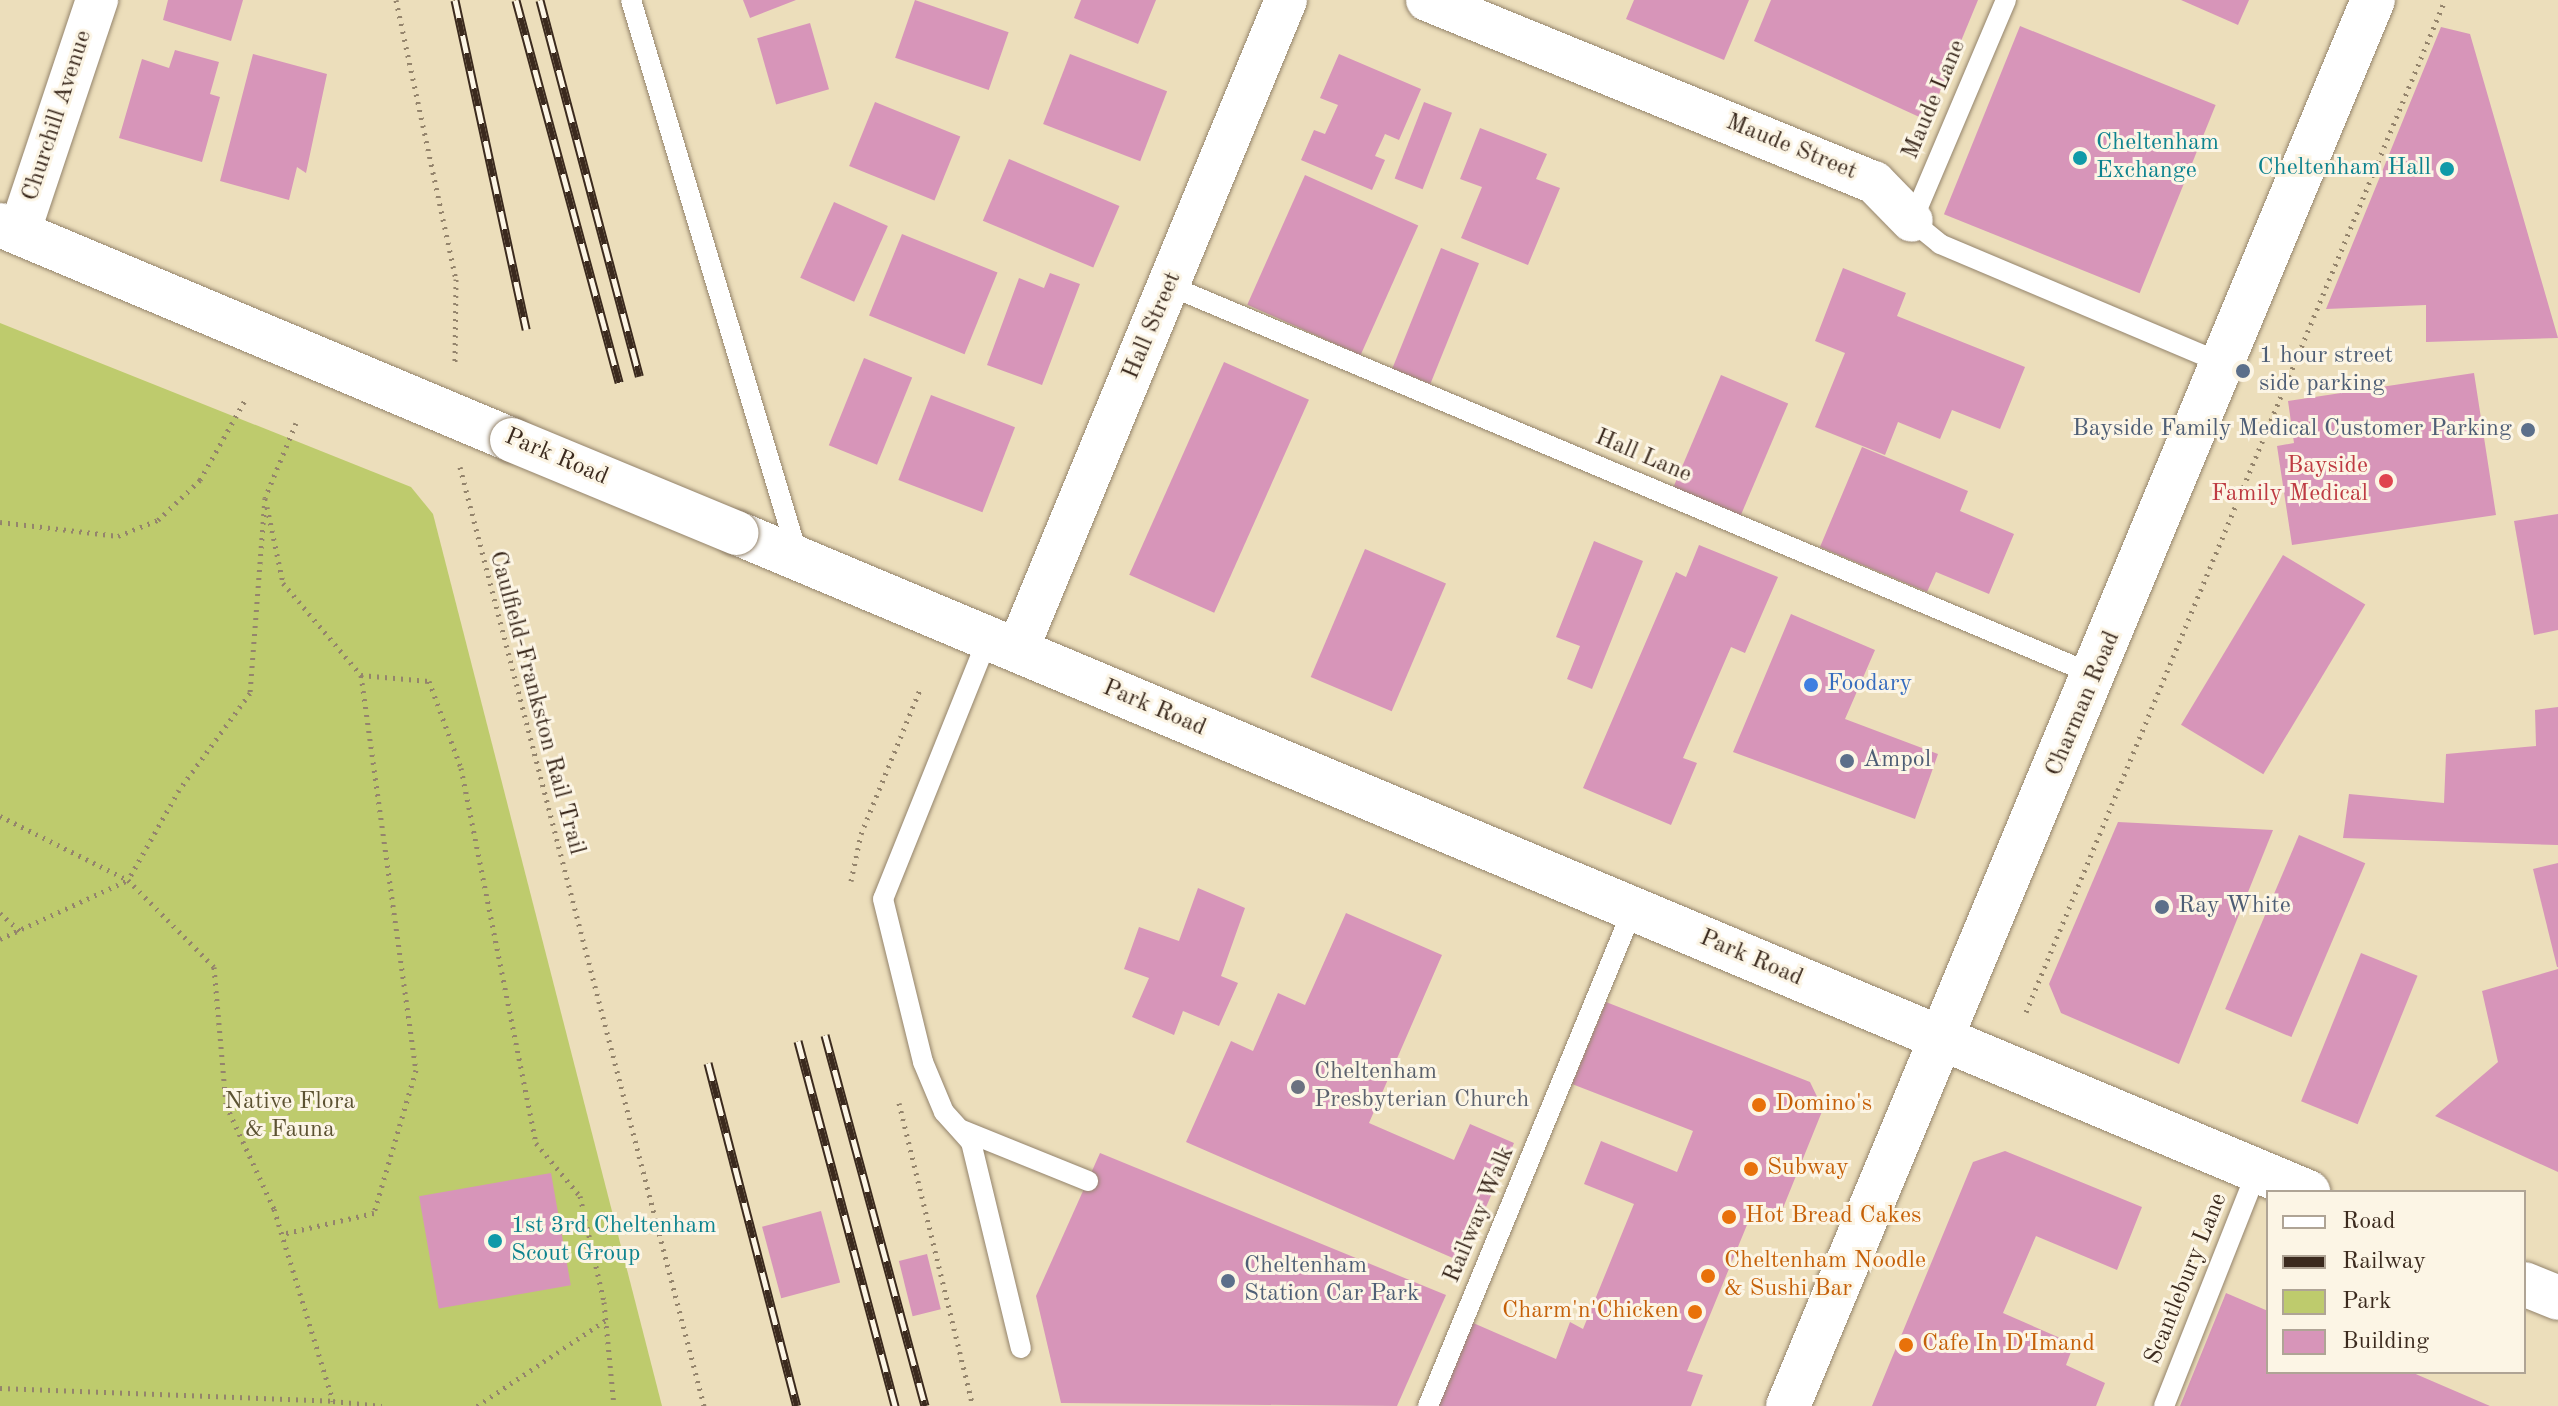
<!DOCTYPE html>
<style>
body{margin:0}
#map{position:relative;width:2558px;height:1406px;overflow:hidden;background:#ecdebb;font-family:"Old Standard TT",serif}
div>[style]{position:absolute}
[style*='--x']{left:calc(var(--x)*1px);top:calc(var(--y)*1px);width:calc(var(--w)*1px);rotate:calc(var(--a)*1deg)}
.green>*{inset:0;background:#becb6d}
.building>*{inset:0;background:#d795b9;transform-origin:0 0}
.path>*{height:5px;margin-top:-2.5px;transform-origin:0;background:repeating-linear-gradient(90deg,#94846c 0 2px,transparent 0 8px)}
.roads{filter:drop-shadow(0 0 2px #94846c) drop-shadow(0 0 2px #94846c)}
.service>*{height:20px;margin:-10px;padding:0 10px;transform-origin:10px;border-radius:10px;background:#fff}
.minor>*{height:42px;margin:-21px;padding:0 21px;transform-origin:21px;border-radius:21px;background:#fff}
.tertiary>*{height:44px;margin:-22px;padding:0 22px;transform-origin:22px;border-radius:22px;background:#fff}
.secondary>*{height:44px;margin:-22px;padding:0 22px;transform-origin:22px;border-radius:22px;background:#fff}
.rail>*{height:9px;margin-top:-4.5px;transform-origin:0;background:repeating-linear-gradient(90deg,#fcf5e5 0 18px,#3b2a1e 0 36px);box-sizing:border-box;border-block:2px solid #3b2a1e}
.bridges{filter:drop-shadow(0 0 2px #94846c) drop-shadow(0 0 2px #94846c)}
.tertiary-bridge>*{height:44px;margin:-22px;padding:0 22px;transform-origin:22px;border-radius:22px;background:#fff}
.dots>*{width:22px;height:22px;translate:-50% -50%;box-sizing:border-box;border:4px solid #fcf5e5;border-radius:50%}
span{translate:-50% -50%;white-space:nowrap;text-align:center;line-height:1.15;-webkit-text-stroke:6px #fcf5e5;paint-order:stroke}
.street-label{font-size:24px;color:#3b2a1e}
.culture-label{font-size:24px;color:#0d838f}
.left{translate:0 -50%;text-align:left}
.right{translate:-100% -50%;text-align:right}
.service-label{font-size:24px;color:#4e5e75}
.health-label{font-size:24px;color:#be3a42}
.shop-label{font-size:24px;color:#366cbe}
.worship-label{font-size:24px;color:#5b616d}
.park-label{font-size:24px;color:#5c5232}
.food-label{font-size:24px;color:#c56008}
.legend{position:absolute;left:2266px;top:1190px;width:260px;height:184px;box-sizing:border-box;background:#fcf5e5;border:2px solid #afa495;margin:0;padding:10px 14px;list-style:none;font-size:24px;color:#3b2a1e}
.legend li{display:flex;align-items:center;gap:16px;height:40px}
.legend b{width:40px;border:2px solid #afa495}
</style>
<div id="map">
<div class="green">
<i style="clip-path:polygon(0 323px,411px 487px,433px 514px,662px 1406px,0 1406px)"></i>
</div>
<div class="building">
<i style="clip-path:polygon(168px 0,243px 0,231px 41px,163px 20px)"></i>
<i style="clip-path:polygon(743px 0,796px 0,750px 18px)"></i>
<i style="left:915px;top:0;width:99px;height:61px;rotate:19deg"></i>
<i style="clip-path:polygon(1081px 0,1156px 0,1138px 44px,1074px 18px)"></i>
<i style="clip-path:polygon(1634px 0,1749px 0,1724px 60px,1626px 19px)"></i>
<i style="clip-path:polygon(1771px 0,1978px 0,1928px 121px,1754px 41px)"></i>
<i style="clip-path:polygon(2181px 0,2249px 0,2238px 25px)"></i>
<i style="left:810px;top:23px;width:69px;height:55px;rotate:74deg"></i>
<i style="left:2020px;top:26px;width:211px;height:203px;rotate:22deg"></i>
<i style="clip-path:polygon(2441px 27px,2470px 34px,2558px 338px,2426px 342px,2426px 305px,2326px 309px)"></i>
<i style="clip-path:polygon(175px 50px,219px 62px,210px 94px,220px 97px,202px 162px,119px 138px,142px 59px,169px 68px)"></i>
<i style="clip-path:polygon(253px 54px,327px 74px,306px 173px,297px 167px,289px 200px,220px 181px)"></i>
<i style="left:1070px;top:54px;width:104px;height:75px;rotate:21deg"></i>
<i style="clip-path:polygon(1339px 54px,1421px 89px,1399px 140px,1385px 134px,1375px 156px,1385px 160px,1372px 190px,1301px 160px,1314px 130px,1325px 134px,1338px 105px,1320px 98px)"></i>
<i style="left:875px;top:102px;width:92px;height:69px;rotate:22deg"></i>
<i style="left:1424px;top:102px;width:30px;height:82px;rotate:21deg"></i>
<i style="clip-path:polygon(1480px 128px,1547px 154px,1536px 179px,1560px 188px,1528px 265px,1461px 238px,1482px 187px,1460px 179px)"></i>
<i style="left:1009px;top:159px;width:120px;height:67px;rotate:23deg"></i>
<i style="left:1305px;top:175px;width:124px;height:142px;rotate:24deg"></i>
<i style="left:834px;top:202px;width:59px;height:83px;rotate:24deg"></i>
<i style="left:902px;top:234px;width:103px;height:88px;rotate:22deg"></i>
<i style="left:1441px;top:248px;width:41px;height:130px;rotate:22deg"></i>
<i style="clip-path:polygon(1843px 268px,1906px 293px,1897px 316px,2025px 367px,2000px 429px,1952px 410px,1940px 439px,1898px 422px,1885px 455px,1815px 427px,1845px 353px,1815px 341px)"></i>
<i style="clip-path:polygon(1050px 273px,1080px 284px,1042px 385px,987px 365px,1019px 278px,1044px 288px)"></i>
<i style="left:864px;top:358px;width:52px;height:94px;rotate:22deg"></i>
<i style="left:1224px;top:362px;width:93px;height:233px;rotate:24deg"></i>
<i style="clip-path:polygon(2474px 373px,2496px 515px,2292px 545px,2277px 446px,2294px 443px,2288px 401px)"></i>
<i style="left:1721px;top:375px;width:73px;height:125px;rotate:23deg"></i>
<i style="left:931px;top:395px;width:90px;height:91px;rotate:21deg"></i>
<i style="clip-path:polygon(1862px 447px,1968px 491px,1960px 511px,2014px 534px,1989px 594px,1936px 572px,1927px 592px,1820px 547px)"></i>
<i style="clip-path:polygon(2558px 514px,2558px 630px,2534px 635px,2514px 521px)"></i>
<i style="clip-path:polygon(1594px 541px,1643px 561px,1592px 689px,1567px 679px,1580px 646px,1556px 637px)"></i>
<i style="clip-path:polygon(1699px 545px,1778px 577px,1745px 653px,1731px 647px,1683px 758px,1697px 763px,1671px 825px,1583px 788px,1676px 572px,1686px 577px)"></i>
<i style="left:1365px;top:549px;width:88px;height:139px;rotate:23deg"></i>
<i style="left:2283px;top:555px;width:96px;height:198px;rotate:31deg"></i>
<i style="clip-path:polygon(1791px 614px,1875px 650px,1845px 719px,1938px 754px,1915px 819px,1733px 752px)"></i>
<i style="clip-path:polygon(2558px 707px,2558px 845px,2343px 838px,2349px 794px,2444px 803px,2446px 754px,2536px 746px,2535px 710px)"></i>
<i style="clip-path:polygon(2118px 822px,2273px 830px,2179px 1064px,2061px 1013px,2049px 984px)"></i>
<i style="left:2299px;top:835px;width:72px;height:189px;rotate:23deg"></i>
<i style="clip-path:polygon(2558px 863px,2558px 967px,2557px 967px,2533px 869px)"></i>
<i style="clip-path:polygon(1198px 888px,1245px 908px,1221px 976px,1238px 983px,1219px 1026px,1183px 1011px,1174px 1035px,1132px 1017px,1149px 978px,1124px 969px,1139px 927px,1179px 941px)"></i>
<i style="clip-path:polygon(1346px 913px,1442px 955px,1369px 1123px,1454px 1160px,1470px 1124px,1514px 1143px,1462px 1262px,1186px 1142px,1231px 1041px,1253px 1051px,1278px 993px,1305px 1005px)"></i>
<i style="left:2361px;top:953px;width:61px;height:160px;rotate:22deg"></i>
<i style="clip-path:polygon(2558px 969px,2558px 1172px,2435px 1116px,2498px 1062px,2482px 991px)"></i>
<i style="clip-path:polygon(1606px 1002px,1810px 1082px,1823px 1109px,1781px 1213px,1756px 1203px,1687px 1371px,1703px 1375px,1691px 1406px,1435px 1406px,1471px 1322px,1556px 1359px,1570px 1322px,1583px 1329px,1634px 1204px,1584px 1184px,1601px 1141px,1677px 1172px,1693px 1131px,1572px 1084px)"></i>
<i style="clip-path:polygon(2005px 1151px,2142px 1207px,2117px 1270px,2036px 1236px,2003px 1313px,2074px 1344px,2066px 1365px,2105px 1383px,2096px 1406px,1872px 1406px,1973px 1162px)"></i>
<i style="clip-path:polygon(1100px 1153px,1446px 1295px,1397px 1406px,1061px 1403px,1036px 1296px)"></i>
<i style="left:551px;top:1173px;width:114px;height:134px;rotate:80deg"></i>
<i style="left:821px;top:1211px;width:74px;height:61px;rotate:75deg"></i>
<i style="left:927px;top:1254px;width:57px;height:29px;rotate:76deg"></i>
<i style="clip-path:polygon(2226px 1293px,2268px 1311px,2268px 1372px,2411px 1372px,2490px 1406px,2180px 1406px)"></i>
</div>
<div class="path">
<i style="--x:396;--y:0;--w:285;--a:77.9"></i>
<i style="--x:456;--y:279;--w:86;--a:90.7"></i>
<i style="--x:296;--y:423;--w:81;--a:112.5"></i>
<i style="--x:265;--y:498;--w:196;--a:94.4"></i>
<i style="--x:250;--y:693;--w:120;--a:126.2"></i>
<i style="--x:179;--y:790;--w:103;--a:119.5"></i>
<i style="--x:128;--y:880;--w:122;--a:45.3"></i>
<i style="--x:214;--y:967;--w:139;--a:85"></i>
<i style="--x:226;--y:1105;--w:115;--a:65.2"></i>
<i style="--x:274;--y:1209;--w:201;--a:72.9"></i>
<i style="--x:333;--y:1401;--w:49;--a:5.8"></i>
<i style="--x:460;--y:467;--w:970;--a:75.43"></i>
<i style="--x:267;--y:507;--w:78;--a:78.1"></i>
<i style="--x:283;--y:583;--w:121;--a:49.7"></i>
<i style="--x:361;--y:675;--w:399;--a:82.1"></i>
<i style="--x:416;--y:1070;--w:149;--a:106.4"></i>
<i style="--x:374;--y:1213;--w:94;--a:167.1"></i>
<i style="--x:0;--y:522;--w:119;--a:6.8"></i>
<i style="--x:118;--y:536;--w:43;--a:-21.8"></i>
<i style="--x:158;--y:520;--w:58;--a:-43.6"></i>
<i style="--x:200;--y:480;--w:92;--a:-60.6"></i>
<i style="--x:361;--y:675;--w:68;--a:5"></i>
<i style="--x:429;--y:681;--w:93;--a:69.8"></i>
<i style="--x:461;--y:768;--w:382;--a:78.7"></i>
<i style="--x:536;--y:1143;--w:69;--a:50.3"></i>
<i style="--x:580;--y:1196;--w:109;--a:77.2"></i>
<i style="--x:604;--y:1302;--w:104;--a:84.5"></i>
<i style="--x:0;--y:816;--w:143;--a:26.6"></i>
<i style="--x:851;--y:881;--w:48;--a:-78"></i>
<i style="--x:861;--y:834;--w:159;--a:-67.8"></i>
<i style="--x:0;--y:913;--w:27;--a:42"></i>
<i style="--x:0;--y:939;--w:141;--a:-24.7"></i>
<i style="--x:2026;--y:1012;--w:1095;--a:-67.51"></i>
<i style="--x:899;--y:1103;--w:312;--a:76.3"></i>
<i style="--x:0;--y:1388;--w:333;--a:2.2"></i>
<i style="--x:477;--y:1406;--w:155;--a:-33.7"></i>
</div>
<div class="roads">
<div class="service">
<i style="--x:631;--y:0;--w:581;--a:73.28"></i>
<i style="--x:2006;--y:0;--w:240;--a:113"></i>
<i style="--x:1912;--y:221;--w:36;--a:39"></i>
<i style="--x:1940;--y:244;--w:308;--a:22.9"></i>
<i style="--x:1170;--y:286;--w:1003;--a:22.81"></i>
<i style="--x:988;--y:638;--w:281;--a:111.9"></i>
<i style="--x:883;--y:899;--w:168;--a:76.2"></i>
<i style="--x:923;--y:1062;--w:54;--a:67.2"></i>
<i style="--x:944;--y:1112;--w:40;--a:48"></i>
<i style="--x:971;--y:1142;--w:212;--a:76.4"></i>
<i style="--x:962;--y:1130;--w:136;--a:22"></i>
<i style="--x:1428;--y:1406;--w:538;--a:-67.59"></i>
<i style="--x:2164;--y:1406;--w:253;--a:-68.4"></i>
</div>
<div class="minor">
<i style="--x:1427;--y:0;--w:483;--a:22.2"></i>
<i style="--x:1874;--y:182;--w:54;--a:45.7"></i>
<i style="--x:19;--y:233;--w:246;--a:-71.5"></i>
<i style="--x:1017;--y:651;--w:704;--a:-67.55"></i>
</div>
<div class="tertiary">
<i style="--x:0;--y:225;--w:555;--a:22.78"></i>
<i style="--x:737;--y:533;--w:1704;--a:22.76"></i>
<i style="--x:2524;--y:1284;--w:37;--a:22"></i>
</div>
<div class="secondary">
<i style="--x:1788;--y:1406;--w:1523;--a:-67.41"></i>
</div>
</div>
<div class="rail">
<i style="--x:455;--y:0;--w:337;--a:77.8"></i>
<i style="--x:516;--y:0;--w:396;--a:74.9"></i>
<i style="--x:540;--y:0;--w:389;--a:75.2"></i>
<i style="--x:825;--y:1035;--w:384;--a:74.9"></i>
<i style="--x:798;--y:1041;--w:378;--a:75.1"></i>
<i style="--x:708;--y:1063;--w:354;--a:75.5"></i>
</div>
<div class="bridges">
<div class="tertiary-bridge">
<i style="--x:512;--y:440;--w:243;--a:22.5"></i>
</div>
</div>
<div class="dots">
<i style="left:2080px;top:158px;background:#0f9aa8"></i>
<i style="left:2447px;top:169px;background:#0f9aa8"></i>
<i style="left:2243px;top:371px;background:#5c6f8a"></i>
<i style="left:2528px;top:430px;background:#5c6f8a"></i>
<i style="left:2386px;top:481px;background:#e0444e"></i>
<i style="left:1811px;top:685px;background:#3f7fe0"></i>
<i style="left:1847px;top:761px;background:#5c6f8a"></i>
<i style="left:2162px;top:907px;background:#5c6f8a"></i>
<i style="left:1298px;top:1087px;background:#6b7280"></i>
<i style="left:1759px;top:1105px;background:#e8710a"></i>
<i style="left:1751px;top:1169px;background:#e8710a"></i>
<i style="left:1729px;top:1217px;background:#e8710a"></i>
<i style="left:495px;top:1241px;background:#0f9aa8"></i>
<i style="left:1708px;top:1276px;background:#e8710a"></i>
<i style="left:1228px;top:1281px;background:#5c6f8a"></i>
<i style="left:1695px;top:1312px;background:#e8710a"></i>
<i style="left:1906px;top:1345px;background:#e8710a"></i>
</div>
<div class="street-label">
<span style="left:1935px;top:100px;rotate:-67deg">Maude Lane</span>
<span style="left:58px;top:116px;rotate:-72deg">Churchill Avenue</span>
<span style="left:1791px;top:148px;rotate:22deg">Maude Street</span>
<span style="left:1153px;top:326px;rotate:-67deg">Hall Street</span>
<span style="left:1643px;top:457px;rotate:23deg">Hall Lane</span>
<span style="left:556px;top:458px;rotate:23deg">Park Road</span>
<span style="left:536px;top:703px;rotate:75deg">Caulfield-Frankston Rail Trail</span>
<span style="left:2084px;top:704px;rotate:-67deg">Charman Road</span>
<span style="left:1154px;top:709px;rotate:23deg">Park Road</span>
<span style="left:1751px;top:959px;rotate:23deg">Park Road</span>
<span style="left:1480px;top:1215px;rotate:-67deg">Railway Walk</span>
<span style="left:2187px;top:1279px;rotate:-68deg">Scantlebury Lane</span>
</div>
<div class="culture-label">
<span class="left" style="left:2096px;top:158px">Cheltenham<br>Exchange</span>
<span class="right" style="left:2431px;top:169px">Cheltenham Hall</span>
<span class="left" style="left:511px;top:1241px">1st 3rd Cheltenham<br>Scout Group</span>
</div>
<div class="service-label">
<span class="left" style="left:2259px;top:371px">1 hour street<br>side parking</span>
<span class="right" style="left:2512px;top:430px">Bayside Family Medical Customer Parking</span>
<span class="left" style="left:1863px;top:761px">Ampol</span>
<span class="left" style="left:2178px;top:907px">Ray White</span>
<span class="left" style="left:1244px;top:1281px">Cheltenham<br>Station Car Park</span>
</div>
<div class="health-label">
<span class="right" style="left:2368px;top:481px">Bayside<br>Family Medical</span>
</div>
<div class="shop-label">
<span class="left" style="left:1827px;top:685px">Foodary</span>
</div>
<div class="worship-label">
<span class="left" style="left:1314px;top:1087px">Cheltenham<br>Presbyterian Church</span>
</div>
<div class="park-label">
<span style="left:290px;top:1117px">Native Flora<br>&amp; Fauna</span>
</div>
<div class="food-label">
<span class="left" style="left:1775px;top:1105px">Domino's</span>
<span class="left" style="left:1767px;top:1169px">Subway</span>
<span class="left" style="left:1745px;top:1217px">Hot Bread Cakes</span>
<span class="left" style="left:1724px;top:1276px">Cheltenham Noodle<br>&amp; Sushi Bar</span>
<span class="right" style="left:1679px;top:1312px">Charm'n'Chicken</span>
<span class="left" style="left:1922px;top:1345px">Cafe In D'Imand</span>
</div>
<ul class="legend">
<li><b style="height:10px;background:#fff"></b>Road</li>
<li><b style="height:10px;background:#3b2a1e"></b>Railway</li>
<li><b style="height:22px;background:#becb6d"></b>Park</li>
<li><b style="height:22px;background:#d795b9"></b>Building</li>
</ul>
</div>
